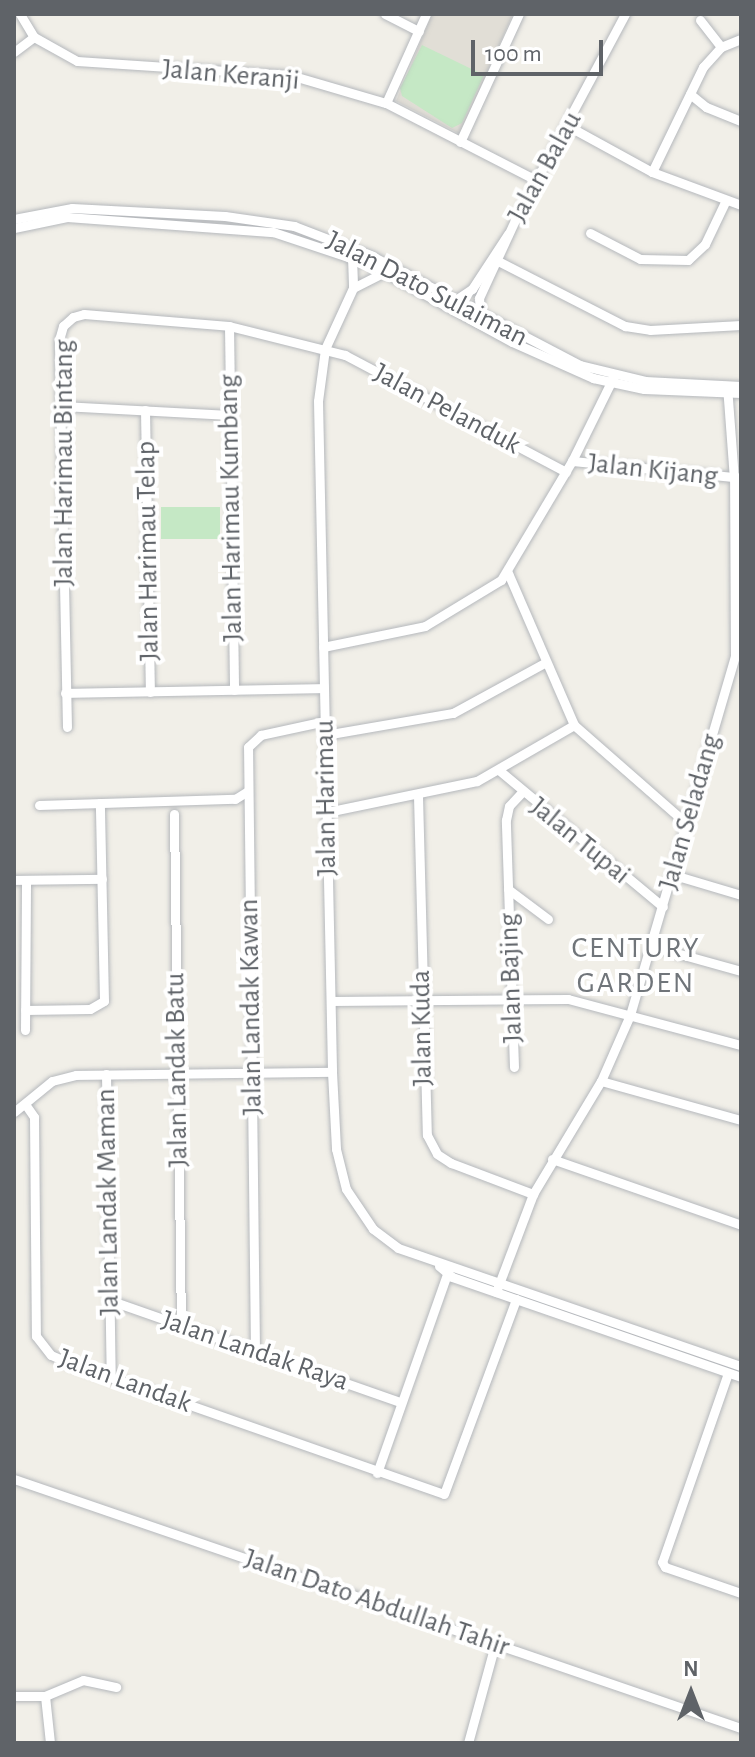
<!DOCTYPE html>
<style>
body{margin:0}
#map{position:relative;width:755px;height:1757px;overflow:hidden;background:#f1efe8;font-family:"Alegreya Sans",sans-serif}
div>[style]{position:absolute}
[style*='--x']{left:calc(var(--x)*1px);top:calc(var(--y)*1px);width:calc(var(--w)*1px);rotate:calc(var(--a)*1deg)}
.education>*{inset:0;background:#e1ded6}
.green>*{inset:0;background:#c5e8c5;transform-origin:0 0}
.roads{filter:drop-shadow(0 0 2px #b5b8bc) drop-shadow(0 0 2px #b5b8bc)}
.minor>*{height:9px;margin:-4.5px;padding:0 4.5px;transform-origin:4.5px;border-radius:4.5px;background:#fff}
span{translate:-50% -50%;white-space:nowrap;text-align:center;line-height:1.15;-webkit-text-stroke:8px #fff;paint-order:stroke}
.street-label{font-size:28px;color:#5f6368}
.neighbourhood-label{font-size:30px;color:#70757a;letter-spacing:2px}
.frame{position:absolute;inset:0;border:16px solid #5f6368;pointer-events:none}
.north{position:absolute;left:651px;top:1653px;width:80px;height:80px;-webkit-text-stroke:6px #fff;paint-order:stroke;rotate:0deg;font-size:22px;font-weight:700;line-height:32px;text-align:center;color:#5f6368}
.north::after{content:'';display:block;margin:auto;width:28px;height:36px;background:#5f6368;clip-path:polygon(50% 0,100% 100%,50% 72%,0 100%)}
.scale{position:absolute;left:471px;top:40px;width:132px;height:36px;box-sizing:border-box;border:4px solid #5f6368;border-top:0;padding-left:10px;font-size:24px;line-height:28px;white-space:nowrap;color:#5f6368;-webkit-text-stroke:6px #fff;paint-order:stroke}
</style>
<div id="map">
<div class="education">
<i style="clip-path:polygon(432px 14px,513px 14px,460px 134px,396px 101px)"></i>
</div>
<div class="green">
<i style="clip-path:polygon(422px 45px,484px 75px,462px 123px,452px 128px,402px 96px,400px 88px)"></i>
<i style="left:220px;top:507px;width:32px;height:59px;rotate:90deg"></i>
</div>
<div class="roads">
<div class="minor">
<i style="--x:20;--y:14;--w:27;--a:59"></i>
<i style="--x:34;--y:37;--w:49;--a:29.2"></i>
<i style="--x:77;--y:61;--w:213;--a:3.8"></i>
<i style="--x:290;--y:75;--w:100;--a:16.3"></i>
<i style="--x:386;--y:103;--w:169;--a:27.2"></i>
<i style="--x:385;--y:14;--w:38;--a:27"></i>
<i style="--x:700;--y:20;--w:34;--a:52"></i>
<i style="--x:14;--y:52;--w:25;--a:-37"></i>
<i style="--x:690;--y:94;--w:21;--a:39"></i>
<i style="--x:706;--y:107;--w:38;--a:22"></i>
<i style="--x:386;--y:103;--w:98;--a:-65.8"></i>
<i style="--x:568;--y:126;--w:96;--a:28.7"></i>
<i style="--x:652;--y:172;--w:95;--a:20.3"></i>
<i style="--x:460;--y:142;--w:141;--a:-65.3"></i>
<i style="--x:652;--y:172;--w:117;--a:-64.1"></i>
<i style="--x:703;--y:67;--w:27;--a:-48"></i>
<i style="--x:721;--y:47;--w:22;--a:-22"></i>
<i style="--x:14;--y:219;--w:59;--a:-10.7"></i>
<i style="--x:72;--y:208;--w:153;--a:3"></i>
<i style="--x:225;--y:216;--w:70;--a:8.2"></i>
<i style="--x:294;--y:226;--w:84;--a:21"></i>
<i style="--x:372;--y:256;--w:235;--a:27.7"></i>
<i style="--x:580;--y:365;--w:67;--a:13.8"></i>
<i style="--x:645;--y:381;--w:96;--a:3"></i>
<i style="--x:14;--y:228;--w:54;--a:-11.7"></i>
<i style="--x:67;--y:217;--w:207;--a:4.2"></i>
<i style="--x:273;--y:232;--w:101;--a:18.4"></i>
<i style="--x:369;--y:264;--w:163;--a:28.6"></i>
<i style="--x:512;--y:342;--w:89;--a:24"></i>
<i style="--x:593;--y:378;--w:52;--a:12.2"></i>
<i style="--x:644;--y:389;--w:97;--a:2.4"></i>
<i style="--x:590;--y:233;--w:56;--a:27.5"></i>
<i style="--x:640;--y:259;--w:48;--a:1.2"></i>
<i style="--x:688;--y:260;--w:23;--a:-43"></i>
<i style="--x:705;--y:244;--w:47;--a:-64.5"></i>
<i style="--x:352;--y:256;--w:32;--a:88"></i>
<i style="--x:353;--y:288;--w:67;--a:114.7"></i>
<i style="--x:325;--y:349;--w:52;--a:97.7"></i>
<i style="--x:318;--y:401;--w:671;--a:88.8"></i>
<i style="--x:332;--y:1072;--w:77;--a:87"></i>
<i style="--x:336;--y:1149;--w:41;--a:76"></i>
<i style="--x:346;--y:1189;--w:48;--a:56"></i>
<i style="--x:373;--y:1229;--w:31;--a:37"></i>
<i style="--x:398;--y:1248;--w:363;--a:19"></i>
<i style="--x:498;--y:261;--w:143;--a:27.1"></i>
<i style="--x:625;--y:326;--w:25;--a:9"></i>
<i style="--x:650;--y:330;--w:91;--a:-3.1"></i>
<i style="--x:353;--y:288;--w:36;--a:-27"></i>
<i style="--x:454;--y:301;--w:22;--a:-34"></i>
<i style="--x:472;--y:289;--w:66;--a:-56.8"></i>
<i style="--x:480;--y:316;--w:18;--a:-93"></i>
<i style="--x:479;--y:298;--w:86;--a:-65.2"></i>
<i style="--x:515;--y:220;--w:234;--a:-61.9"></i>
<i style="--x:229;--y:326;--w:364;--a:89.2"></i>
<i style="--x:62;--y:406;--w:168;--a:3.1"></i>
<i style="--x:145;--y:410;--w:282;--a:89"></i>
<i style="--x:572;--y:461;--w:170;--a:5.7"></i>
<i style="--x:508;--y:573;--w:166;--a:66.5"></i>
<i style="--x:574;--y:725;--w:150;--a:41.2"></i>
<i style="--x:323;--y:647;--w:104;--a:-11.6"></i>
<i style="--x:425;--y:626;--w:89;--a:-31.2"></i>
<i style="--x:501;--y:580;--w:139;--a:-59.2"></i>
<i style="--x:572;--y:461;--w:93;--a:-63.7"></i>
<i style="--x:65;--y:693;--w:259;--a:-1.1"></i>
<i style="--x:67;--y:727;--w:387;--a:-91.2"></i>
<i style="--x:59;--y:340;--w:15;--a:-74"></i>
<i style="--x:63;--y:326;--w:13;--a:-42"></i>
<i style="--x:73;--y:317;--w:11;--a:-15"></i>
<i style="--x:84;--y:314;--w:145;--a:4.7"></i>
<i style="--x:229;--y:326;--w:120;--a:14"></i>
<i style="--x:345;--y:355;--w:250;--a:27.9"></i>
<i style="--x:325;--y:735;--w:130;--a:-9.8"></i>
<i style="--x:453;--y:713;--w:106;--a:-28.7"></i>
<i style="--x:500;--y:771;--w:212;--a:39.8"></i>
<i style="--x:418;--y:796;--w:339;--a:88.5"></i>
<i style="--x:427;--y:1135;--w:21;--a:62"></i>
<i style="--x:437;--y:1154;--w:17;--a:33"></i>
<i style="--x:451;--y:1163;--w:88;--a:20.7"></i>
<i style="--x:39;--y:805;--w:196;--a:-1.8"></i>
<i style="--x:235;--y:799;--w:15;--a:-32"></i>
<i style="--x:327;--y:812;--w:153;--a:-11.7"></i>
<i style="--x:477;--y:781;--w:112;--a:-30"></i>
<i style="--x:174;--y:814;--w:511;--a:89.22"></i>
<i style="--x:674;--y:875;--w:70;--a:16.6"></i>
<i style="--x:14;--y:880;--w:88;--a:-0.7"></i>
<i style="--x:508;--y:889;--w:50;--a:36.9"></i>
<i style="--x:651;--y:946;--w:93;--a:15.5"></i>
<i style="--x:331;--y:1001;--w:237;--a:-0.5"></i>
<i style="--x:568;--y:999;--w:179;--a:14.9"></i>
<i style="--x:25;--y:1010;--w:65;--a:-0.9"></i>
<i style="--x:90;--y:1009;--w:16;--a:-30"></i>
<i style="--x:104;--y:1001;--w:198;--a:-91.2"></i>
<i style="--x:25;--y:1030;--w:149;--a:-89.6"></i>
<i style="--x:514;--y:1067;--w:247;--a:-91.9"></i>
<i style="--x:506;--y:820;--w:14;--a:-78"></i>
<i style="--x:509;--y:806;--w:18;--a:-47"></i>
<i style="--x:106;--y:1074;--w:303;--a:89.1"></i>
<i style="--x:601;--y:1081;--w:145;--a:15.6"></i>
<i style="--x:25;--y:1104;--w:16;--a:55"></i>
<i style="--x:34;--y:1117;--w:219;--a:89.5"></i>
<i style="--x:36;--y:1336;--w:24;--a:52"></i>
<i style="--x:51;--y:1355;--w:17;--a:24"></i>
<i style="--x:67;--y:1362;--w:399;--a:19.3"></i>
<i style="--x:444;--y:1494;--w:208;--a:-69.7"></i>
<i style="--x:14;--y:1112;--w:49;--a:-39.2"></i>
<i style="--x:52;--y:1081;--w:25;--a:-14"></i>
<i style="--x:76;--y:1075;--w:256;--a:-0.7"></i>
<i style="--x:552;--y:1159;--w:200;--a:19.2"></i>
<i style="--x:439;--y:1266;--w:17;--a:40"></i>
<i style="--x:452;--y:1277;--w:306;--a:19.1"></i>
<i style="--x:496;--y:1292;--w:105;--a:-69.3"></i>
<i style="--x:533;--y:1194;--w:132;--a:-59"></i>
<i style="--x:601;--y:1081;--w:72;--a:-66.3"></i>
<i style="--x:630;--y:1015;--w:374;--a:-73.7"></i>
<i style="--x:735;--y:656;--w:177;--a:-90.3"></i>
<i style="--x:734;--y:479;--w:93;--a:-94.3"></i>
<i style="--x:109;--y:1300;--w:309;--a:19.3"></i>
<i style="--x:255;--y:1351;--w:604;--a:-90.66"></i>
<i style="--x:248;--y:747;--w:18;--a:-43"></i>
<i style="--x:261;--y:735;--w:66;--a:-12.3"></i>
<i style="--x:728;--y:1373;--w:200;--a:109.2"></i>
<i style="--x:662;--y:1562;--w:6;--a:59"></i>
<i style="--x:665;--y:1567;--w:80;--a:18.9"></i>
<i style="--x:377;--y:1473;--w:217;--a:-70.6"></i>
<i style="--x:14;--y:1479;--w:768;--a:18.91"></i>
<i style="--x:14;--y:1696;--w:31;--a:0"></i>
<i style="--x:45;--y:1696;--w:41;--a:-22.8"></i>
<i style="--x:83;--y:1680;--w:34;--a:12"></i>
<i style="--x:45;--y:1696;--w:47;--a:83.9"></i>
<i style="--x:468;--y:1743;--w:103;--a:-74.7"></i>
</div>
</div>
<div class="street-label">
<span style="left:231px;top:75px;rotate:5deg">Jalan Keranji</span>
<span style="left:545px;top:167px;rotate:-61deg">Jalan Balau</span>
<span style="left:427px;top:289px;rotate:27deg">Jalan Dato Sulaiman</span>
<span style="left:447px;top:409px;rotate:28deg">Jalan Pelanduk</span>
<span style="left:64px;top:463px;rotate:-90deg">Jalan Harimau Bintang</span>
<span style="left:653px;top:470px;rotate:6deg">Jalan Kijang</span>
<span style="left:231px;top:508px;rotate:-91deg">Jalan Harimau Kumbang</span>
<span style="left:148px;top:551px;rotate:-91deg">Jalan Harimau Telap</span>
<span style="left:326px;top:798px;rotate:-91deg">Jalan Harimau</span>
<span style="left:690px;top:812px;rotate:-74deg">Jalan Seladang</span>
<span style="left:580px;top:841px;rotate:39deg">Jalan Tupai</span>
<span style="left:511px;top:978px;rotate:-92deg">Jalan Bajing</span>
<span style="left:251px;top:1007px;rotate:-91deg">Jalan Landak Kawan</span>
<span style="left:422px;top:1028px;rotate:-91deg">Jalan Kuda</span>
<span style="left:177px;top:1070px;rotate:-91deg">Jalan Landak Batu</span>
<span style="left:108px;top:1202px;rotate:-91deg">Jalan Landak Maman</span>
<span style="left:255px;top:1351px;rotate:19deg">Jalan Landak Raya</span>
<span style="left:125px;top:1381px;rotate:20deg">Jalan Landak</span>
<span style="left:377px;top:1603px;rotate:19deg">Jalan Dato Abdullah Tahir</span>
</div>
<div class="neighbourhood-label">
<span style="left:636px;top:965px">CENTURY<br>GARDEN</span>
</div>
<div class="frame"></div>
<div class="north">N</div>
<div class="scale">100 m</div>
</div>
